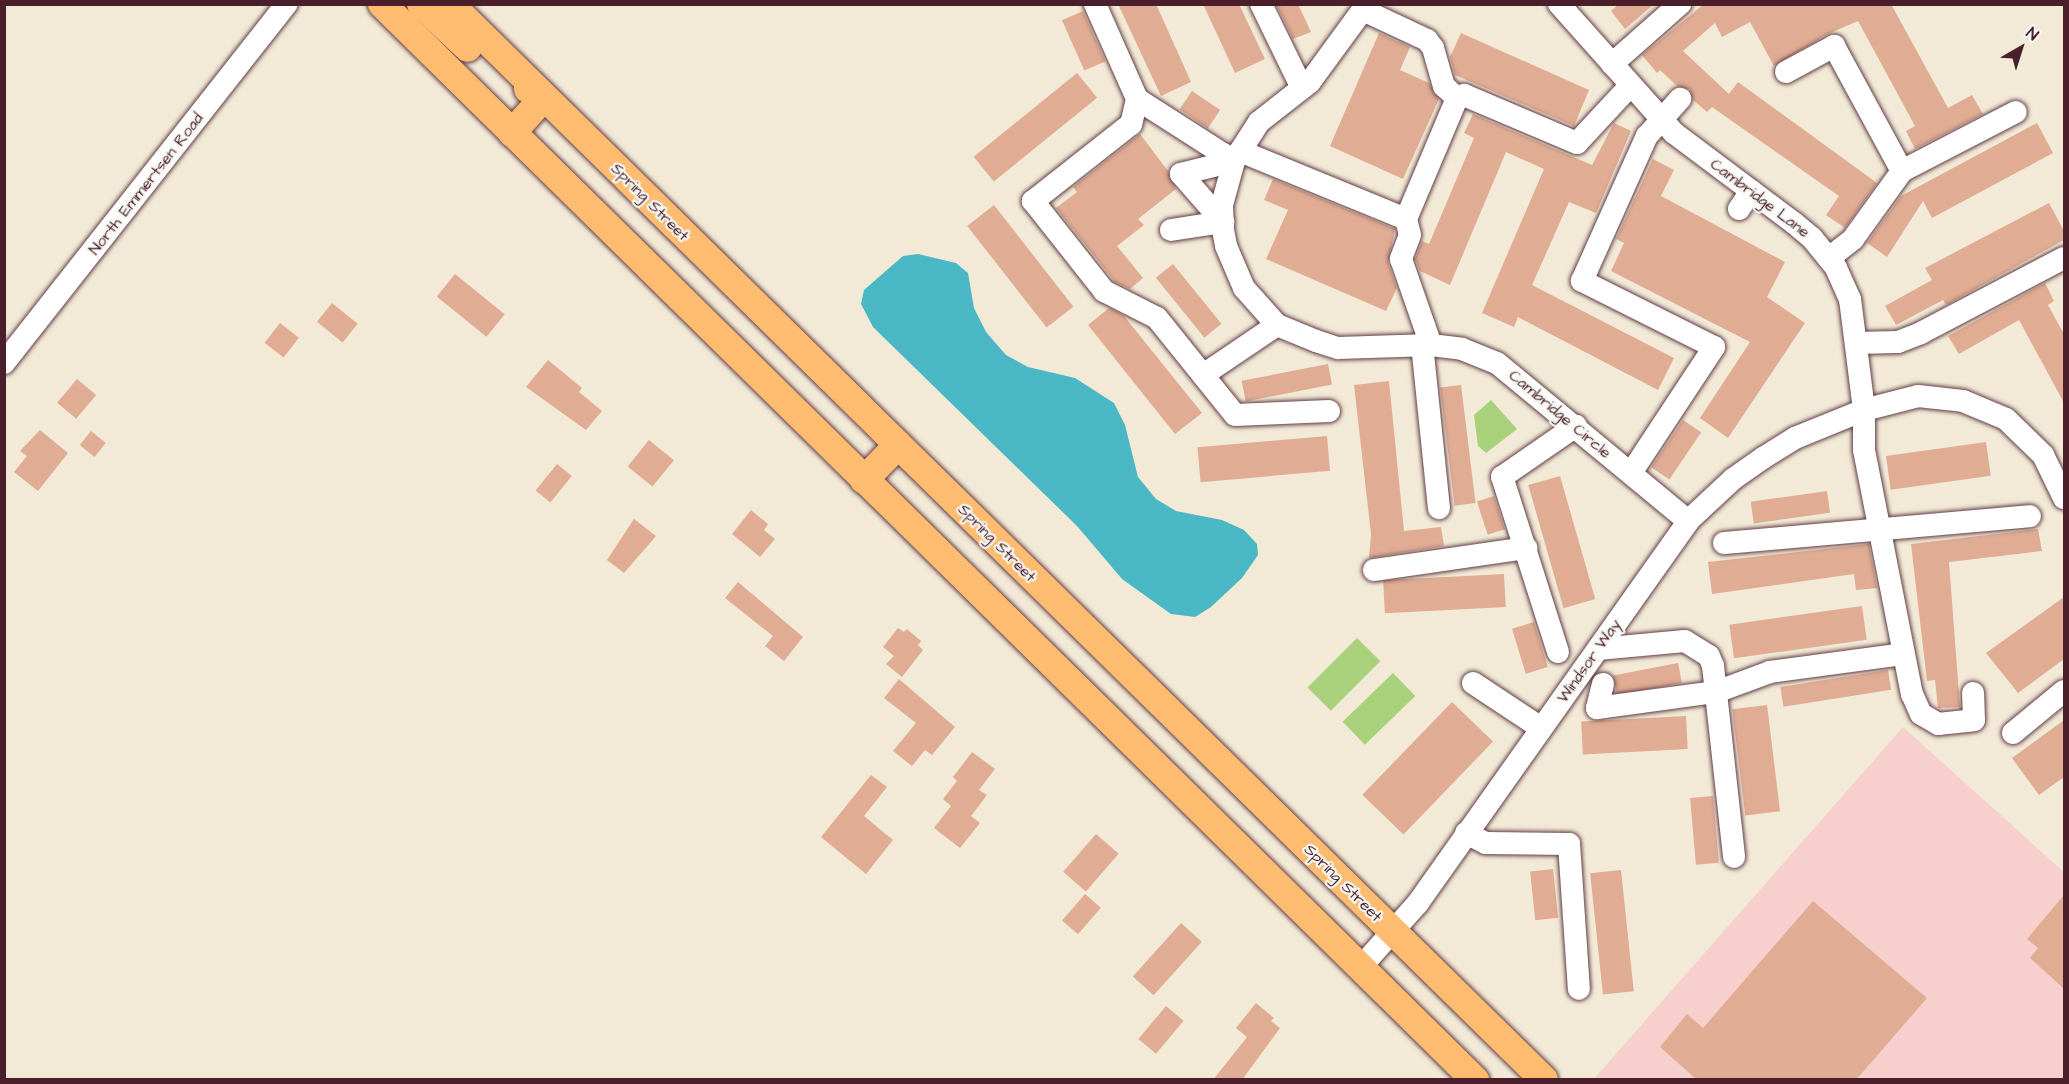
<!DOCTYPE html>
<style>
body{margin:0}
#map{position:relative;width:2069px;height:1084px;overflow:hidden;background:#f2ead7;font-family:"Architects Daughter",sans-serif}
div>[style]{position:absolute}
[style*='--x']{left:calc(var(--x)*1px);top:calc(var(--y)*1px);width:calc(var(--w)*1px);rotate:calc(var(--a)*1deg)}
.built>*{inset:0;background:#f7d0cd}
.green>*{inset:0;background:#a9d07b;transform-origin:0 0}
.water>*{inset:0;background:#4ab8c4}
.building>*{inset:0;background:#e0ac93;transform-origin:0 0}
.roads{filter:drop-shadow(0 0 2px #633d45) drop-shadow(0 0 2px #633d45)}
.minor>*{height:22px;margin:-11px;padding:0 11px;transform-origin:11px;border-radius:11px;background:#fff}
.major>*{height:28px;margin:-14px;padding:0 14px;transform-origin:14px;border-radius:14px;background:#fdbc6f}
span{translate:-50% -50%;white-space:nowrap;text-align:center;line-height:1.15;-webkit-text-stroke:4.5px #f6f6f2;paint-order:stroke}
.street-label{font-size:16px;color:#4a1f2b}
.frame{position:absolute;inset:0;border:6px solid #4a1f2b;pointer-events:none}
.north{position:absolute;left:1991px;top:18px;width:60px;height:60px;-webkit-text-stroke:4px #f6f6f2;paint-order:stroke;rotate:39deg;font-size:16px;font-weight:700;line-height:24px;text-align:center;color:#4a1f2b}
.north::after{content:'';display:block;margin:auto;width:21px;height:27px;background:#4a1f2b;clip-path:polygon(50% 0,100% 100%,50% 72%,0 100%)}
</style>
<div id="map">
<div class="built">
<i style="clip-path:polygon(1903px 727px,2064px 872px,2064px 1079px,1593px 1080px)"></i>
</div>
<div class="green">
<i style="clip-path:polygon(1491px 400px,1517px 429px,1486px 453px,1478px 446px,1474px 415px)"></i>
<i style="left:1357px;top:638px;width:33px;height:70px;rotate:45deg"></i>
<i style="left:1393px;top:673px;width:32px;height:70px;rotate:46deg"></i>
</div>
<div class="water">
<i style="clip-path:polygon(918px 254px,956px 263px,968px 273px,974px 308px,986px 332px,1006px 355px,1028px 367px,1075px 378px,1114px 403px,1125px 425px,1138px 477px,1156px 499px,1176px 511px,1222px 520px,1244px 530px,1257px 544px,1258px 555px,1242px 578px,1211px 607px,1195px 617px,1171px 614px,1122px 579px,1077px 526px,873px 327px,861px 304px,864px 290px,903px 256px)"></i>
</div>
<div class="building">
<i style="clip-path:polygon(1118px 4px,1156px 4px,1191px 82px,1161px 96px)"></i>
<i style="clip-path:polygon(1203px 4px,1239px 4px,1265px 59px,1235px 73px)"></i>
<i style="clip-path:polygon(1276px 4px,1298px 4px,1311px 32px,1293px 39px)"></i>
<i style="clip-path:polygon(1619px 4px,1654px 4px,1625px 29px,1611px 11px)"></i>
<i style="clip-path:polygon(1704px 4px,1891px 4px,1948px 108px,1972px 95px,1983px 114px,1915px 149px,1906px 131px,1915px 126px,1858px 21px,1828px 34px,1774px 66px,1750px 22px,1722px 37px,1715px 23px,1683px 51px,1729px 94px,1738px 82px,1877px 183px,1845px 228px,1826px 215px,1839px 196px,1712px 107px,1707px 112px,1693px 100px,1689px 89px,1677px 86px,1660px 70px,1657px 73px,1642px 55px)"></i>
<i style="left:1083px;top:11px;width:55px;height:23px;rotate:66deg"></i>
<i style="clip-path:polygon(1379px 33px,1410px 47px,1400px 70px,1429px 83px,1439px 99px,1403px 179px,1330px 146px)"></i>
<i style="clip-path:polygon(1461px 33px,1589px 90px,1574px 126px,1455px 75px,1450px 57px)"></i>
<i style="left:1077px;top:73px;width:32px;height:133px;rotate:51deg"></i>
<i style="left:1192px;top:91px;width:34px;height:22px;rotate:34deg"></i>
<i style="clip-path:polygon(1473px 114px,1592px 165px,1614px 123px,1631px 131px,1596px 213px,1569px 202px,1532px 285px,1674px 358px,1658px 390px,1518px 317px,1514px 327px,1482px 313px,1544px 169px,1506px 152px,1450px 285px,1420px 271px,1415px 259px,1422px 241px,1429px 244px,1474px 138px,1464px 133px)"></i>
<i style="clip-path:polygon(2037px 123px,2053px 153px,1932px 218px,1923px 201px,1887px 257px,1867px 243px,1901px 196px)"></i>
<i style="clip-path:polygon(1140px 134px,1168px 171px,1176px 189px,1138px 219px,1144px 225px,1117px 246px,1143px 278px,1130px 289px,1115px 282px,1056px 208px,1077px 192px,1073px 187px)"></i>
<i style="clip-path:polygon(1653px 159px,1674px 170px,1661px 196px,1785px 262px,1767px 297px,1805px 323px,1728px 438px,1700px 418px,1750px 342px,1611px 271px,1624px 243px,1616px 239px)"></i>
<i style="clip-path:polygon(1273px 179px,1395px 229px,1388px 263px,1397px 288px,1386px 311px,1266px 259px,1288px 210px,1264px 200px)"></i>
<i style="clip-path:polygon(2049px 203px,2064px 231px,2064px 240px,1946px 305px,1943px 300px,1896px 325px,1885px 306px,1932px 280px,1925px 268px)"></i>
<i style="left:994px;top:205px;width:129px;height:34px;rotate:52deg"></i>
<i style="left:1173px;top:264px;width:77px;height:22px;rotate:51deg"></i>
<i style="left:455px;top:274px;width:64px;height:29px;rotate:39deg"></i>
<i style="clip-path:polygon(2045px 283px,2054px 301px,2048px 305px,2064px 334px,2064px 403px,2019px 320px,1959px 354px,1948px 336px)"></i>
<i style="left:332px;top:303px;width:33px;height:24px;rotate:39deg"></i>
<i style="clip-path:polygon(1109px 308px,1124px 316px,1202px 413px,1175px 434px,1088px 325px)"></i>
<i style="left:280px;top:323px;width:24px;height:25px;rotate:38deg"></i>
<i style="clip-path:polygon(548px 360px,582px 388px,579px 392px,602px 411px,586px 430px,526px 387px)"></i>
<i style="left:1328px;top:364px;width:21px;height:88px;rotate:79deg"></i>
<i style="left:77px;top:379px;width:25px;height:31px;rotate:40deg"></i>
<i style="clip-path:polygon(1389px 381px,1404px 531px,1441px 527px,1444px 546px,1369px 558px,1371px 534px,1354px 385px)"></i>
<i style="left:1461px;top:385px;width:119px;height:21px;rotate:83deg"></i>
<i style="left:1683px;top:420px;width:22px;height:57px;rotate:34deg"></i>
<i style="clip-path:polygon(40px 430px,68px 453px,38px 491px,14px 472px,27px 456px,20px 451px)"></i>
<i style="left:91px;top:431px;width:19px;height:18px;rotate:39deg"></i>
<i style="left:1327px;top:436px;width:35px;height:130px;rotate:85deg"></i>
<i style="left:649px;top:440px;width:32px;height:34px;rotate:39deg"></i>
<i style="left:1986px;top:442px;width:34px;height:101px;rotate:82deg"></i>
<i style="left:557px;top:464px;width:19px;height:34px;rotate:39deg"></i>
<i style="left:1560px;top:476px;width:128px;height:33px;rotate:74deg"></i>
<i style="left:1827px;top:491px;width:22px;height:77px;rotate:82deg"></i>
<i style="left:1494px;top:496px;width:35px;height:18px;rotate:72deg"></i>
<i style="clip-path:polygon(751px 510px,768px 524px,764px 530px,775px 539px,760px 557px,732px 534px)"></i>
<i style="clip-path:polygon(634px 519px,656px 536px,624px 573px,607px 560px)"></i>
<i style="clip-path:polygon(2038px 529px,2042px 551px,1949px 562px,1960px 707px,1938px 708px,1935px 680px,1927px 681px,1911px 544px)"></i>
<i style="clip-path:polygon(1869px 544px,1877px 588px,1856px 590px,1854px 574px,1712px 594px,1708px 562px)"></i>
<i style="left:1504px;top:574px;width:33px;height:121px;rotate:87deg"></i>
<i style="clip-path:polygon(738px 582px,803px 637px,784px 661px,765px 646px,773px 636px,725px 598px)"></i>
<i style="clip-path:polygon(2064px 597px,2064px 659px,2018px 693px,1986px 653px)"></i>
<i style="left:1862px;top:606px;width:34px;height:134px;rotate:82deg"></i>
<i style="left:1534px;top:622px;width:47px;height:23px;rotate:73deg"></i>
<i style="clip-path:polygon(898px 628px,904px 632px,907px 629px,921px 641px,918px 645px,923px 650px,902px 677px,886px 664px,894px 656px,883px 647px)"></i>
<i style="left:1678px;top:663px;width:20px;height:66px;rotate:79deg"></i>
<i style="left:1888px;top:670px;width:20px;height:109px;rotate:81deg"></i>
<i style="clip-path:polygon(899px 679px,955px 727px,932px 755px,925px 750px,912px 766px,893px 751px,916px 723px,884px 698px)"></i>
<i style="left:1452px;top:702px;width:57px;height:129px;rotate:44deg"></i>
<i style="left:1767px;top:705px;width:107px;height:35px;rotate:83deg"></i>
<i style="left:1686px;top:716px;width:33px;height:105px;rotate:87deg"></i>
<i style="clip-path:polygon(2064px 720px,2064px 777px,2039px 795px,2012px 758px)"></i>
<i style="clip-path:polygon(972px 752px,995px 769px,979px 790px,987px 795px,971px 816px,980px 823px,960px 848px,934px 828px,951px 806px,943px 799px,957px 781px,953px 777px)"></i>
<i style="clip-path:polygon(871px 775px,887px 787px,864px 816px,893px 840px,866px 874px,821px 837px)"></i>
<i style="left:1713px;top:796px;width:67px;height:23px;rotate:85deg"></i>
<i style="left:1096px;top:834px;width:30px;height:50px;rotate:41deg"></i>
<i style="left:1553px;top:869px;width:49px;height:23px;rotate:84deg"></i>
<i style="left:1621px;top:870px;width:122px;height:31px;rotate:84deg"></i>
<i style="left:1085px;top:894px;width:21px;height:35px;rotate:41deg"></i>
<i style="clip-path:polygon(2064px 895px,2064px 989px,2030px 958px,2038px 948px,2027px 939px)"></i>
<i style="clip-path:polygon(1813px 901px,1927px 998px,1856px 1080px,1697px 1080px,1660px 1047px,1687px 1014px,1703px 1028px)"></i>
<i style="left:1181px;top:923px;width:28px;height:72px;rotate:42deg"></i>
<i style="clip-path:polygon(1256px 1003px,1274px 1018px,1271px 1021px,1280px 1028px,1242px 1080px,1213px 1080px,1247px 1037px,1236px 1028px)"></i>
<i style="left:1166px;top:1006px;width:23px;height:43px;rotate:40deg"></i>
</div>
<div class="roads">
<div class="minor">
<i style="--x:1095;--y:4;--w:104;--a:66.1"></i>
<i style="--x:1137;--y:99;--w:115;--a:32.6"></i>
<i style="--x:1261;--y:4;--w:93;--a:64"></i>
<i style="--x:1367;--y:4;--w:97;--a:126.2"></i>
<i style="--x:1310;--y:82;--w:65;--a:141.9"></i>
<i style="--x:1259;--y:122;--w:46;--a:122.7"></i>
<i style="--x:1234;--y:161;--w:46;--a:105.3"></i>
<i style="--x:1222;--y:205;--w:25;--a:88"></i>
<i style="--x:1223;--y:230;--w:16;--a:79"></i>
<i style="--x:1226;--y:246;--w:46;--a:66.8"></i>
<i style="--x:1244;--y:288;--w:50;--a:48.3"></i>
<i style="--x:1277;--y:325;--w:42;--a:22.3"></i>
<i style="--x:1316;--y:341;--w:23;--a:18"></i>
<i style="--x:1338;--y:348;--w:93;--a:-1.8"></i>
<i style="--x:1431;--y:345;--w:31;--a:7"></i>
<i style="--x:1462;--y:349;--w:38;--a:22"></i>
<i style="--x:1497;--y:363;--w:248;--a:39.6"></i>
<i style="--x:1559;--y:4;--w:173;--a:48.3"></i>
<i style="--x:1674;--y:133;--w:150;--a:36.9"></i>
<i style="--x:1794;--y:223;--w:23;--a:40"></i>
<i style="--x:1812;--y:238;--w:38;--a:51"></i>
<i style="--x:1836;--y:268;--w:34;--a:66"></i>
<i style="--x:1850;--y:299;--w:112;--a:82.8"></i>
<i style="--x:1864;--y:410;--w:40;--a:90"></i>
<i style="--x:1864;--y:450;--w:249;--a:78.9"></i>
<i style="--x:1912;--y:694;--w:22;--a:66"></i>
<i style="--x:1921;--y:714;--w:20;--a:30"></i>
<i style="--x:1938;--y:724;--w:36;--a:-6"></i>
<i style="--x:1974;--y:720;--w:27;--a:-92"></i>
<i style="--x:1363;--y:10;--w:71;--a:25.1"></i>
<i style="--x:1427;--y:40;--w:10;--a:53"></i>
<i style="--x:1433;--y:48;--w:40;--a:74"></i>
<i style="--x:1444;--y:86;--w:18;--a:43"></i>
<i style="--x:1612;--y:64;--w:91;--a:-41.4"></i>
<i style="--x:1786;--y:72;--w:55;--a:-28.4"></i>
<i style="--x:1834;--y:46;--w:142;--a:61.5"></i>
<i style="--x:1137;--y:99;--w:26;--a:103"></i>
<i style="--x:1131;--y:124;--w:125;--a:141.8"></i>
<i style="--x:1033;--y:201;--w:115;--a:51.7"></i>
<i style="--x:1104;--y:291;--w:59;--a:27"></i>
<i style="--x:1157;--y:318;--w:124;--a:51.2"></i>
<i style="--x:1235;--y:415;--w:94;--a:-2.4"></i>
<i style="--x:1240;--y:151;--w:179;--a:22.3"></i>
<i style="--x:1406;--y:219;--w:131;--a:-67.1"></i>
<i style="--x:1457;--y:98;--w:8;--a:-23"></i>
<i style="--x:1464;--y:95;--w:123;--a:23"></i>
<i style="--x:1577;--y:143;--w:78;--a:-47.1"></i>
<i style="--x:1739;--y:209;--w:22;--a:-56"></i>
<i style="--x:1406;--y:219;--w:16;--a:76"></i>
<i style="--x:1410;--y:235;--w:26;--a:111"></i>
<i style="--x:1401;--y:259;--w:91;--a:70.8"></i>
<i style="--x:1223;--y:222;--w:64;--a:-131.2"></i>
<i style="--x:1181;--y:174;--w:33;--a:-14"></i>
<i style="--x:1213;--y:166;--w:16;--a:-47"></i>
<i style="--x:1171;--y:230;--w:53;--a:-8.7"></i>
<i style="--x:1829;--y:258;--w:31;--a:-38"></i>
<i style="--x:1853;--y:239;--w:84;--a:-54.2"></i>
<i style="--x:1902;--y:171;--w:128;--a:-27.4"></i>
<i style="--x:1856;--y:343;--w:42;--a:-1.4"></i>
<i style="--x:1898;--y:342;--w:25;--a:-21"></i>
<i style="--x:1921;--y:333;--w:161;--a:-27.7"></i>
<i style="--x:1422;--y:344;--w:165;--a:84.1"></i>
<i style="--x:4;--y:363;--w:457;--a:-51.8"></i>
<i style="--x:1203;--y:375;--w:89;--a:-34"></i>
<i style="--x:1631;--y:473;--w:151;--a:-56.6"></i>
<i style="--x:1714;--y:347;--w:148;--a:-153.4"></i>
<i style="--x:1582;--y:281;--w:159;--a:-65.9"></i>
<i style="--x:1647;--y:136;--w:50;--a:-48.3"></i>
<i style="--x:1724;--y:543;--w:307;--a:-5"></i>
<i style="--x:1374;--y:570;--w:154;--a:-8.2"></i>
<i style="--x:1598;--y:649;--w:87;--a:-5.3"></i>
<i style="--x:1685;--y:641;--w:28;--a:32"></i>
<i style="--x:1709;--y:656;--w:11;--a:68"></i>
<i style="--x:1713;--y:666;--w:192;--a:83.7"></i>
<i style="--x:1558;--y:652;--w:184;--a:-107.7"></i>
<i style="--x:1502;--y:477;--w:90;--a:-34.6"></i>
<i style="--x:1473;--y:683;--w:82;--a:33.5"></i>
<i style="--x:1603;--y:684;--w:25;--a:104"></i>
<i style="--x:1597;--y:708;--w:120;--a:-7.7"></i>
<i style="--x:1716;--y:692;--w:58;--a:-20.3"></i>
<i style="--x:1770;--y:672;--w:134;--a:-7.7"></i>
<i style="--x:2013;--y:733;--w:66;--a:-39.5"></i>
<i style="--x:1466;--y:833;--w:22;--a:27"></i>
<i style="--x:1486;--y:843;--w:83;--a:0.7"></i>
<i style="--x:1569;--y:844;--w:145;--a:86.1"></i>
<i style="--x:1360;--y:968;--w:87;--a:-48.3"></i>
<i style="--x:1418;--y:903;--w:468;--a:-54.7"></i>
<i style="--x:1688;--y:521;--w:62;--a:-43"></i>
<i style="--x:1733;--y:479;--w:37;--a:-35"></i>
<i style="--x:1763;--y:458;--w:38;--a:-32"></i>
<i style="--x:1795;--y:438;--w:74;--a:-22.1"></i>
<i style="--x:1864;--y:410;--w:56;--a:-14.5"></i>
<i style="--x:1918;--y:396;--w:45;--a:6.3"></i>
<i style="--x:1963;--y:401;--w:47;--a:22.7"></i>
<i style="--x:2006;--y:419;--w:52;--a:44.2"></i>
<i style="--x:2043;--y:455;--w:48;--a:64"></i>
</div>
<div class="major">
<i style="--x:382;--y:4;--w:1534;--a:44.55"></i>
<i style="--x:421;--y:4;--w:64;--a:43.1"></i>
<i style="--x:450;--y:4;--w:1534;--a:44.52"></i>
<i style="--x:512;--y:133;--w:48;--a:-48.4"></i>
<i style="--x:544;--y:97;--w:18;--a:-153"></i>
<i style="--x:864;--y:480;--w:49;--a:-45.8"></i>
</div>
</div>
<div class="street-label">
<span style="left:146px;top:184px;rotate:-52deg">North Emmertsen Road</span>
<span style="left:1760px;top:198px;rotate:37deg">Cambridge Lane</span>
<span style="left:650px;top:202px;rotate:45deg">Spring Street</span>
<span style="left:1560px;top:414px;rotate:40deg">Cambridge Circle</span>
<span style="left:997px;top:543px;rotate:45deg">Spring Street</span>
<span style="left:1589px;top:661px;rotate:-55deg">Windsor Way</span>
<span style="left:1343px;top:883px;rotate:45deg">Spring Street</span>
</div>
<div class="frame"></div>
<div class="north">N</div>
</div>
